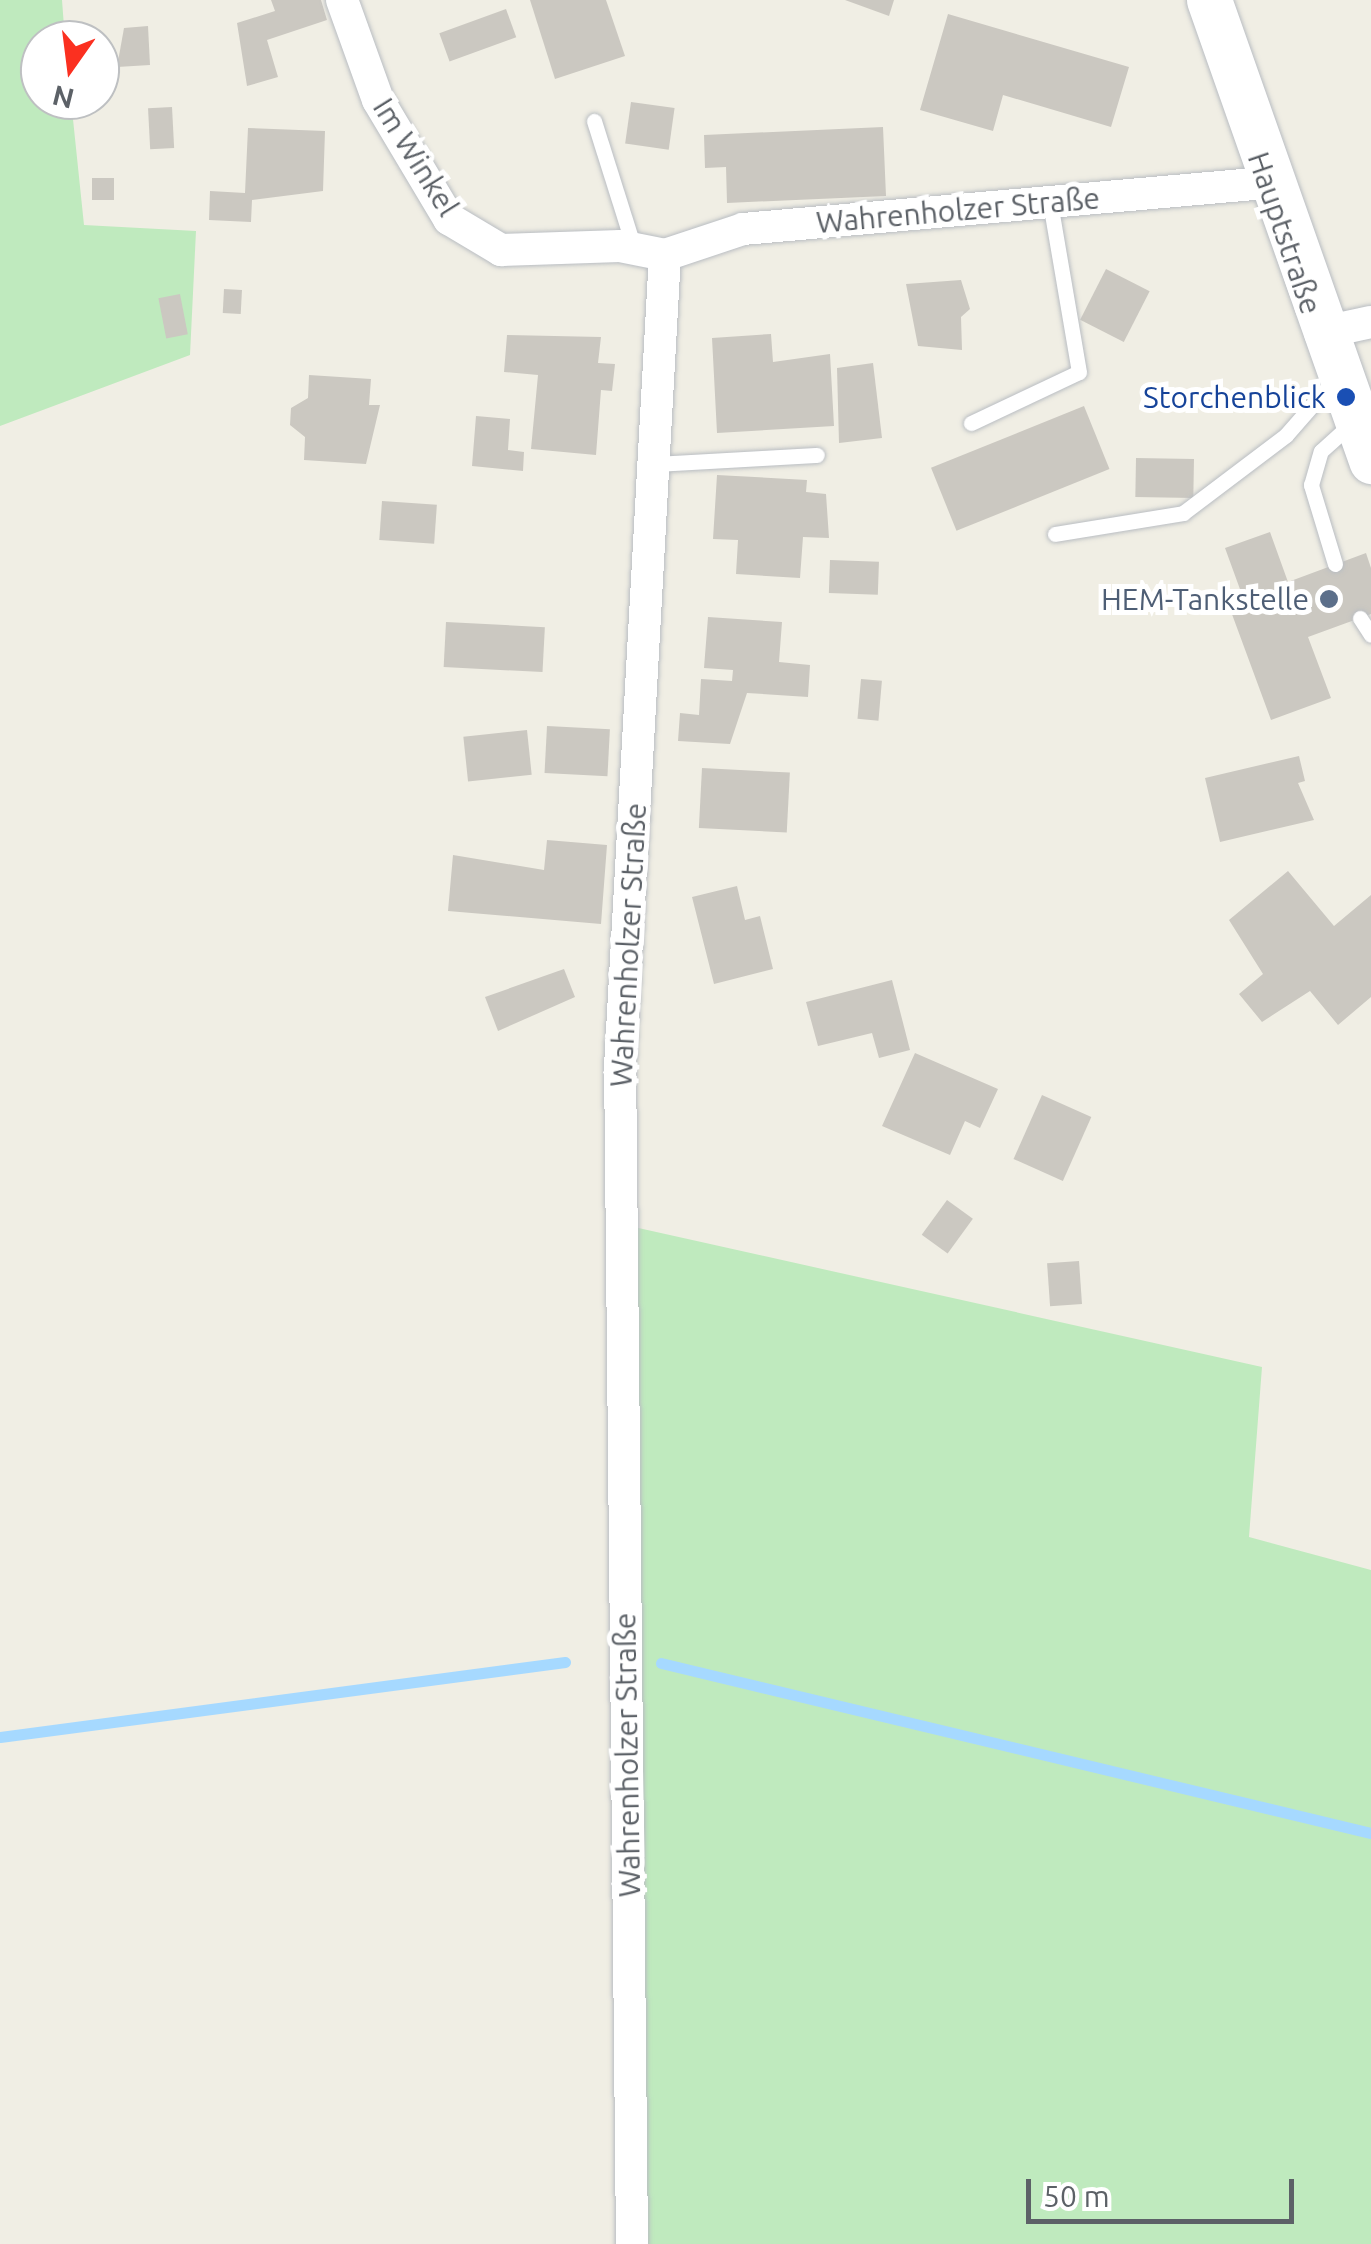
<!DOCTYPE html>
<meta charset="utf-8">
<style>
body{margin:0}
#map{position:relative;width:1371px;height:2244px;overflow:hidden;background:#f0eee4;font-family:Ubuntu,sans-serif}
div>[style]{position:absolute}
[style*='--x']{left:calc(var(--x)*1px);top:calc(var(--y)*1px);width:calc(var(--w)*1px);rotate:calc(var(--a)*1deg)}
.green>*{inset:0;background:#bfeabe}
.stream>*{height:11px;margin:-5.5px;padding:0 5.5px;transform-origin:5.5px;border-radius:5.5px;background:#a6d9ff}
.building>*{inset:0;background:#cbc8c1;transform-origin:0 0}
.roads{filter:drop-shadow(0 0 2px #b9bdc2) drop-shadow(0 0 2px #b9bdc2)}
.lane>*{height:15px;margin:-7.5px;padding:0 7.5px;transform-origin:7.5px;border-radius:7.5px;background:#fff}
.street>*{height:32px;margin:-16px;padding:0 16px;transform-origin:16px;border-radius:16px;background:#fff}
.secondary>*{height:45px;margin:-22.5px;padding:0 22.5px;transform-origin:22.5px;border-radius:22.5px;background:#fff}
.dots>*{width:28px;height:28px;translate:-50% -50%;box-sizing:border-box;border:5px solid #fff;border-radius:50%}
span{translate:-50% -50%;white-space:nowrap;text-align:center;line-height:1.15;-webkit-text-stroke:10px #fff;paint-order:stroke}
.street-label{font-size:30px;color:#5c6167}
.transit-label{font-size:30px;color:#164399}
.right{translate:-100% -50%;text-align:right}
.service-label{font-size:30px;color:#4e5e75}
.north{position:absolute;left:20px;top:20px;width:100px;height:100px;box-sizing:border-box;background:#fff;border:2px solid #bec0c2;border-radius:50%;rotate:194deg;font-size:28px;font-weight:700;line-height:40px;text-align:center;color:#5c6167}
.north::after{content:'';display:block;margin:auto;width:35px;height:45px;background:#fb3020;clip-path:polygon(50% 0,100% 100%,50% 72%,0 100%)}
.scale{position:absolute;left:1026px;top:2179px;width:268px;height:45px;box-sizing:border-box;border:5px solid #5c6167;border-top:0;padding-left:12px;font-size:30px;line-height:35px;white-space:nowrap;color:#5c6167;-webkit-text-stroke:8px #fff;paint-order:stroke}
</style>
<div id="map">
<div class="green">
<i style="clip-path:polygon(0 0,62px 0,65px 40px,40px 40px,40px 100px,71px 100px,84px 225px,196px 231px,190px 355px,0 426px)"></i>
<i style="clip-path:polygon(607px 1221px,1262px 1367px,1249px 1537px,1371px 1570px,1371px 2244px,617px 2244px)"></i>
</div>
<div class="stream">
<i style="--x:661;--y:1663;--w:730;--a:13.47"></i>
<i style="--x:0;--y:1737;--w:570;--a:-7.56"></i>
</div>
<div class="building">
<i style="clip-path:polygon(271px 0,321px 0,327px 20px,267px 40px,278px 77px,247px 86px,237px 23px,275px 11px)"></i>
<i style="clip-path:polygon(530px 0,606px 0,625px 56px,555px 79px)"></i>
<i style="clip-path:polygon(845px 0,894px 0,889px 16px)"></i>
<i style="left:506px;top:9px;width:30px;height:71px;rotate:70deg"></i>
<i style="clip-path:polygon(948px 14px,1129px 67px,1111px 127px,1003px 95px,993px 131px,920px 110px)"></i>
<i style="clip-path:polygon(148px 26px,150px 65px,117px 67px,124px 28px)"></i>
<i style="left:631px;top:102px;width:44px;height:42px;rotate:8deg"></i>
<i style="left:172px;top:107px;width:41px;height:24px;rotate:87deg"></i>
<i style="clip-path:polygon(883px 127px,886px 196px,727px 203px,726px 167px,705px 168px,704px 135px)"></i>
<i style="clip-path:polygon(248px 128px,325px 131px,323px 191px,252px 200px,251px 222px,209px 220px,210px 191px,245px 193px)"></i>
<i style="left:92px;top:178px;width:22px;height:22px"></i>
<i style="left:1106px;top:269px;width:49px;height:57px;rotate:27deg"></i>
<i style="clip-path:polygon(961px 280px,970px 309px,961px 317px,962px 350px,918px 346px,906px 284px)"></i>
<i style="left:224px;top:289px;width:18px;height:24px;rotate:3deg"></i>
<i style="left:180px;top:294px;width:41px;height:22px;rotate:79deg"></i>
<i style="clip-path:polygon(771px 334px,773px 362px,830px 354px,834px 426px,717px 433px,712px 338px)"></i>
<i style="clip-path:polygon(507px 335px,601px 337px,598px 363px,615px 364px,612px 391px,601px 390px,596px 455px,531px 449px,538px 375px,504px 372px)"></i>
<i style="clip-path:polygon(873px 363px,882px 438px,839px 443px,837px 368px)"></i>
<i style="clip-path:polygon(309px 375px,371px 379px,369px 405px,380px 405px,366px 464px,304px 460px,305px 437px,290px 425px,291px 408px,308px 398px)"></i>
<i style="left:1084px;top:406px;width:68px;height:165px;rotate:68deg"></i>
<i style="clip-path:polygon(476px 416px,510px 419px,508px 450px,524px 452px,523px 471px,472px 466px)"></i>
<i style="left:1136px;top:458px;width:58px;height:39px;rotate:1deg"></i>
<i style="clip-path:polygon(717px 475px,807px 480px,806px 492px,826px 494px,829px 538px,803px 537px,800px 578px,736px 574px,738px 540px,713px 539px)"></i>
<i style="left:382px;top:501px;width:55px;height:39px;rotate:4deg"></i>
<i style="clip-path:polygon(1270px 532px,1288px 582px,1366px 553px,1371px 568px,1371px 614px,1308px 637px,1331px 698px,1271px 720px,1226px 598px,1241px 592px,1225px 548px)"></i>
<i style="left:830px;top:560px;width:49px;height:33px;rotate:2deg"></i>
<i style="clip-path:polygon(708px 617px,782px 622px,779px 662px,810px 665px,808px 697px,747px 693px,730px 744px,678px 741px,680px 713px,699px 715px,701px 679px,732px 681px,733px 670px,704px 668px)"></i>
<i style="left:446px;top:622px;width:99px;height:45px;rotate:3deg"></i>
<i style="left:861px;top:679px;width:21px;height:40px;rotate:5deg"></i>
<i style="left:547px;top:726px;width:63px;height:47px;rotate:3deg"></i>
<i style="left:527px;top:730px;width:45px;height:64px;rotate:84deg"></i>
<i style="clip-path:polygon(1299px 756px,1305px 781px,1298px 783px,1314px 820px,1220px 842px,1205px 778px)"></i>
<i style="left:702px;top:768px;width:88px;height:60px;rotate:3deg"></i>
<i style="clip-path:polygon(547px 840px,607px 845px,601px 924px,448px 911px,453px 855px,544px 870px)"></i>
<i style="clip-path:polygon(1288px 871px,1334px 926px,1371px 895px,1371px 997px,1338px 1025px,1310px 991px,1262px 1022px,1239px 994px,1263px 974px,1229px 920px)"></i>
<i style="clip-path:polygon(737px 886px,745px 920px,760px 916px,773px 969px,714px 984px,692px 897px)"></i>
<i style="clip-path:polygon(564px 969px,575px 997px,498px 1031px,485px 997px)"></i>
<i style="clip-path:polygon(892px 980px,910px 1050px,879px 1058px,872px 1033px,818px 1046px,806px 1002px)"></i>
<i style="clip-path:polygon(915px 1053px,998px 1089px,980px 1128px,965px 1121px,950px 1155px,882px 1126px)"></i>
<i style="left:1042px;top:1095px;width:54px;height:70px;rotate:24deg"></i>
<i style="left:947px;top:1200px;width:32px;height:43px;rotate:36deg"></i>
<i style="left:1079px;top:1261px;width:43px;height:32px;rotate:86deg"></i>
</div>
<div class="roads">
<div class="lane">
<i style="--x:594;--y:121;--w:133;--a:72.5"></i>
<i style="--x:971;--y:423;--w:119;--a:-25.3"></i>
<i style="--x:1079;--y:372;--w:172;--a:-99.7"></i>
<i style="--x:654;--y:464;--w:163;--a:-3.2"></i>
<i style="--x:1055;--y:534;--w:130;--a:-9.3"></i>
<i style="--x:1183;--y:513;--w:129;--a:-37.1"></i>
<i style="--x:1286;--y:435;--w:74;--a:-48.8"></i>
<i style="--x:1335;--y:564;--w:83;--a:-106.9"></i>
<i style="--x:1311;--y:485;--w:35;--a:-74"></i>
<i style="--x:1321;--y:451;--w:42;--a:-42.1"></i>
<i style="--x:1360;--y:618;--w:20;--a:57"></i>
</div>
<div class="street">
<i style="--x:342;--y:0;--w:106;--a:70.2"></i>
<i style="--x:378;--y:100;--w:139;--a:59.2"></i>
<i style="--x:449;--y:219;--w:61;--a:30.8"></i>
<i style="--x:501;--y:250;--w:119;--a:-1.9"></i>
<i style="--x:620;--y:246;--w:46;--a:11.3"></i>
<i style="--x:665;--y:255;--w:82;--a:-18.4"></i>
<i style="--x:743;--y:229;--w:525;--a:-5.03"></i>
<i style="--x:1320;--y:333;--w:52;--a:-12.2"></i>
<i style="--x:632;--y:2244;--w:1177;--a:-90.58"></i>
<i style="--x:620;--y:1067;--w:813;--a:-86.83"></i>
</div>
<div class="secondary">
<i style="--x:1209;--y:0;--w:489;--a:70.6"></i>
</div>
</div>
<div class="dots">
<i style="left:1346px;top:397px;background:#1a4fb4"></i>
<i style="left:1329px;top:599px;background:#5c6f8a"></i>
</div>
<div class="street-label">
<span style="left:416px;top:157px;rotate:58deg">Im Winkel</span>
<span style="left:958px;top:210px;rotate:-5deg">Wahrenholzer Straße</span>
<span style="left:1285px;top:233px;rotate:71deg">Hauptstraße</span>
<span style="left:628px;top:945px;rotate:-87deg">Wahrenholzer Straße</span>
<span style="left:627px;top:1755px;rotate:-91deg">Wahrenholzer Straße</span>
</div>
<div class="transit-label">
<span class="right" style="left:1326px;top:397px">Storchenblick</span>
</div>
<div class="service-label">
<span class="right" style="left:1309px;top:599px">HEM-Tankstelle</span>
</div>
<div class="north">N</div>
<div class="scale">50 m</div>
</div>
